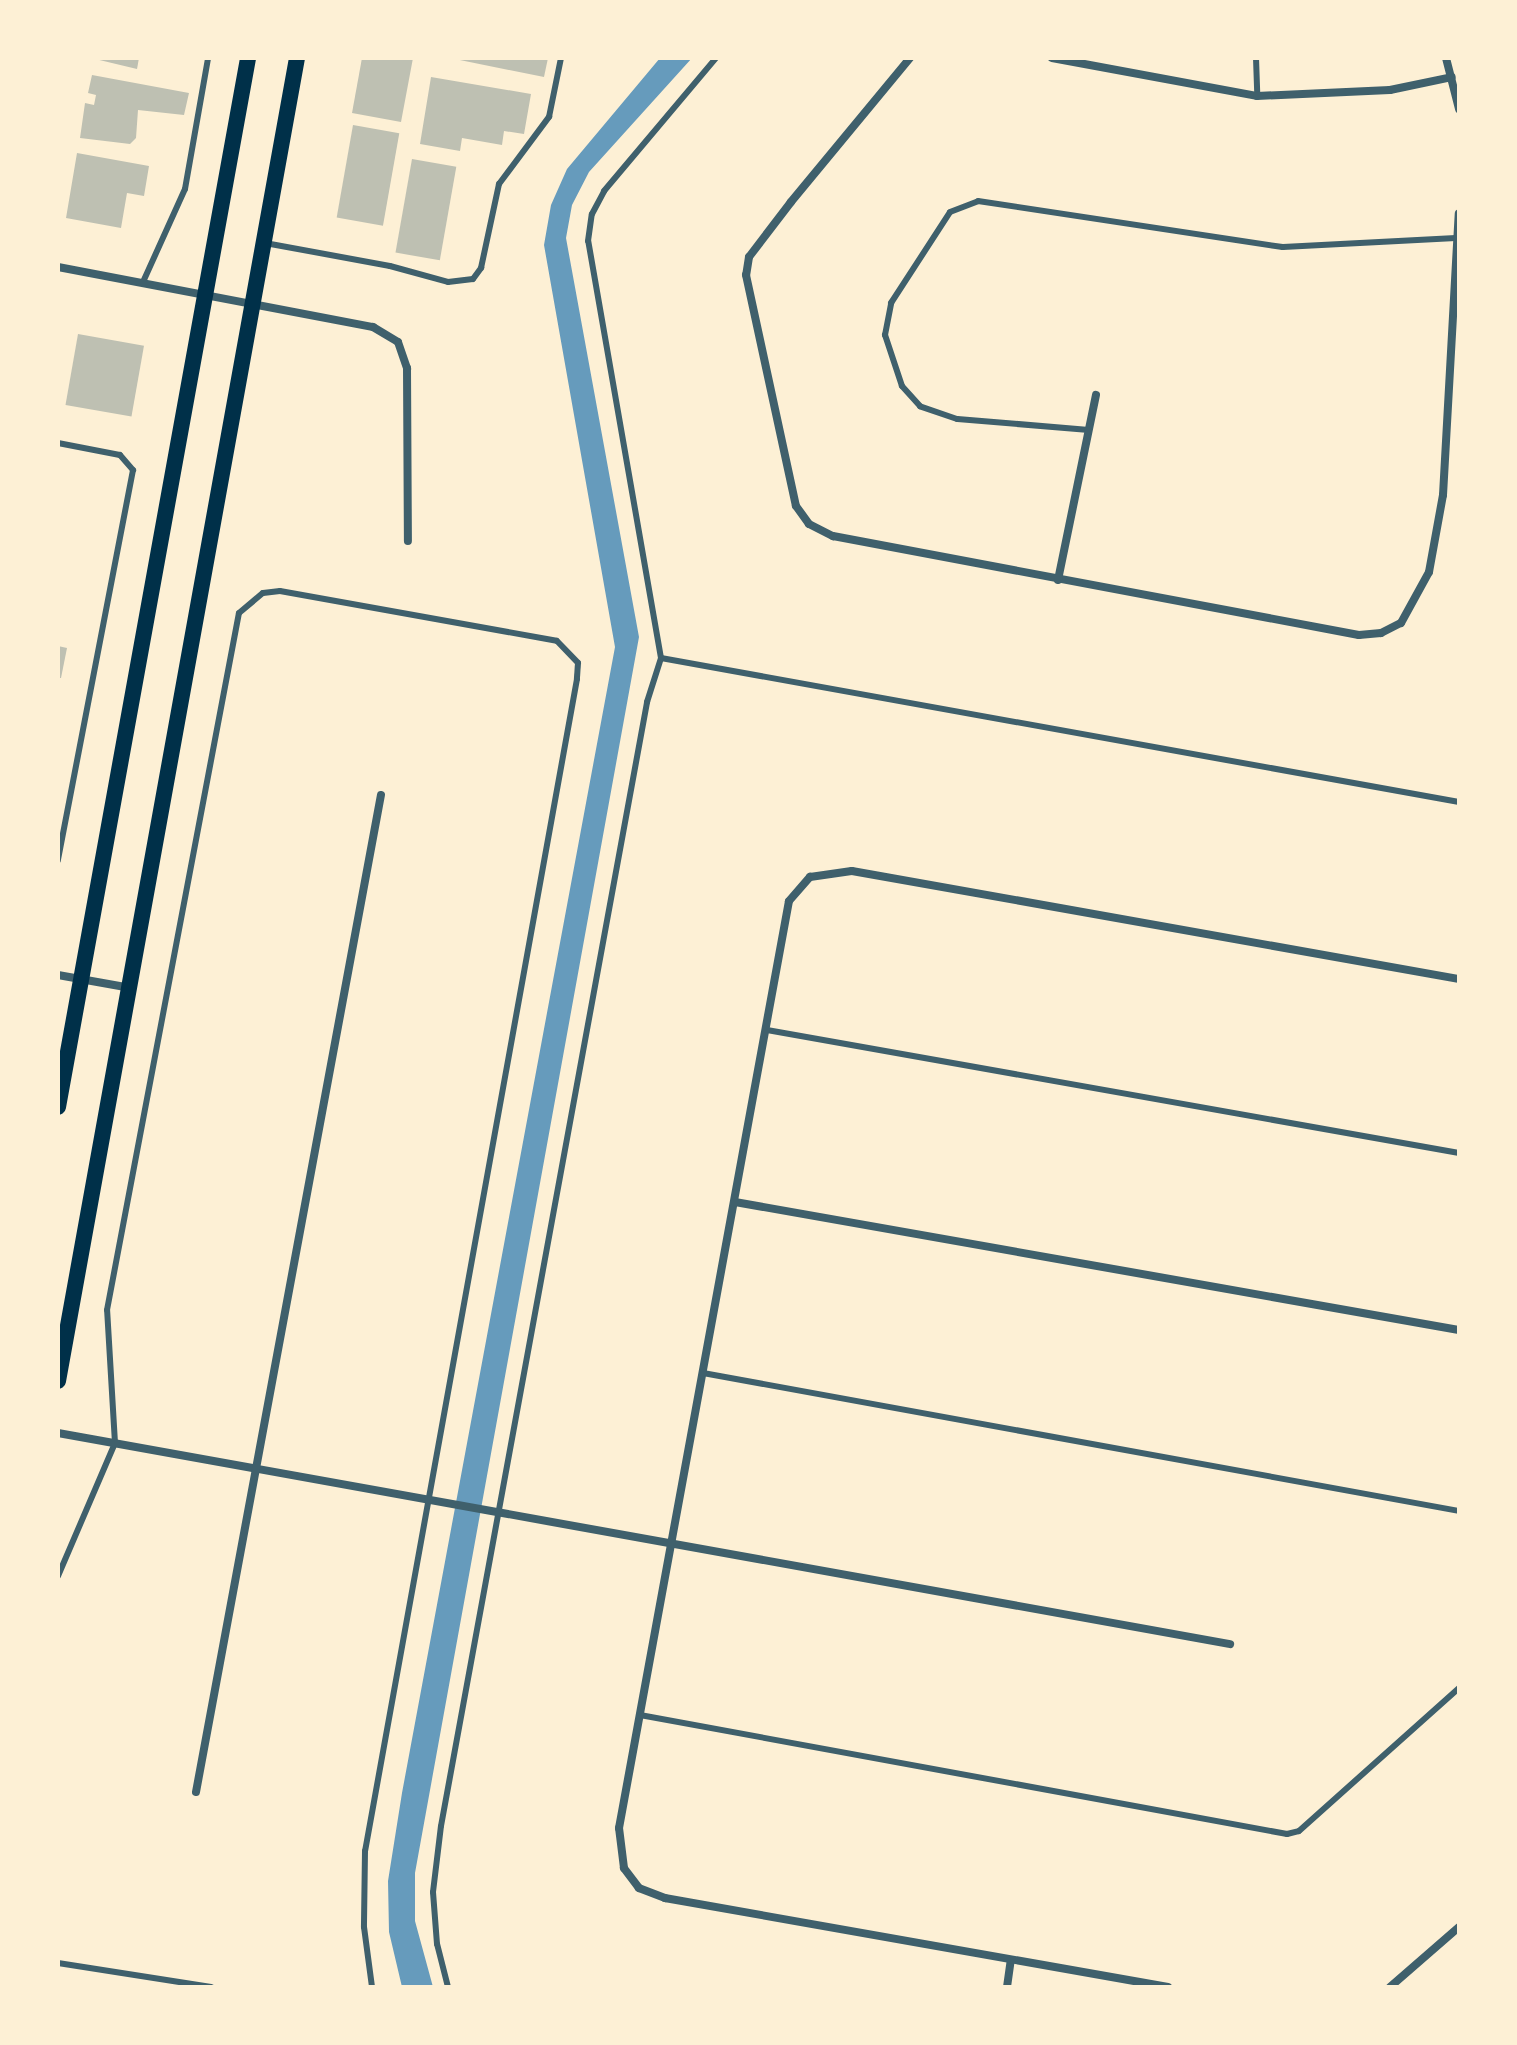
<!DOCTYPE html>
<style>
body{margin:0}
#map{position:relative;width:1517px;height:2045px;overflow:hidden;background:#fdf0d5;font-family:Literata,serif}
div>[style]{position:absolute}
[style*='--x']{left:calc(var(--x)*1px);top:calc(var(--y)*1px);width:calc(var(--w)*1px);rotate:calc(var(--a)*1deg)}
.water>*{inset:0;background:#669bbc}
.building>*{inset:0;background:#bec0b2;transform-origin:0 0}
.service>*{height:6px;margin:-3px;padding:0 3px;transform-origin:3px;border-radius:3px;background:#3f606c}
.minor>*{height:8px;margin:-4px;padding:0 4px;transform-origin:4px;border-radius:4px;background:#3f606c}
.secondary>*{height:16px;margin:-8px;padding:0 8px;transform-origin:8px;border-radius:8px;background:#003049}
span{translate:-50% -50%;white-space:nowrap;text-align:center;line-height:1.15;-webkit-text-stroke:8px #fdf0d5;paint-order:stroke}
.frame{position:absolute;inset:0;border:60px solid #fdf0d5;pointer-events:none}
</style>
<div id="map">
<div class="water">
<i style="clip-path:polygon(660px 58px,692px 58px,589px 172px,572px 205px,566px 238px,639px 637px,415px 1873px,415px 1921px,433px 1987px,402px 1987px,389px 1932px,388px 1881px,402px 1793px,615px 647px,544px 245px,551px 205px,567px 169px)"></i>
</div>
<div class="building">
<i style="clip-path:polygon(91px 58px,139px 58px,137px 69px)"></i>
<i style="clip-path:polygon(362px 58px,413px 58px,401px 122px,352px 113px)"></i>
<i style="clip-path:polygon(450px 58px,548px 58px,544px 77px)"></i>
<i style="clip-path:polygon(92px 75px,189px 93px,184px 115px,138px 110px,136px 138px,130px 144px,80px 138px,85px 103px,94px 105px,96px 95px,88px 93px)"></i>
<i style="clip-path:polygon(431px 77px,531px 94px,524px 134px,504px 131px,502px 145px,462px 138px,460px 151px,420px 144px)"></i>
<i style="left:353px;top:125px;width:47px;height:94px;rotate:10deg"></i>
<i style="clip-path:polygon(77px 153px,149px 166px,144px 196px,127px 193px,121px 228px,66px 218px)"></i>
<i style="left:412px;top:159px;width:45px;height:95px;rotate:10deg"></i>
<i style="left:78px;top:334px;width:67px;height:72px;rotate:10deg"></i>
<i style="clip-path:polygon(58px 646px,67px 648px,61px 678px,58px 678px)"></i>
</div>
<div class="service">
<i style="--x:1256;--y:58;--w:38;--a:88"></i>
<i style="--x:265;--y:243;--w:127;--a:10.4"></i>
<i style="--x:390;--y:266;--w:60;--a:15.4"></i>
<i style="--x:448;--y:282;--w:25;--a:-7"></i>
<i style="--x:473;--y:279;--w:14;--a:-54"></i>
<i style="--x:481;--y:268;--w:86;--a:-77.9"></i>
<i style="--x:499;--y:184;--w:84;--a:-53.3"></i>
<i style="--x:549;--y:117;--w:60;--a:-78.5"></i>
<i style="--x:143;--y:282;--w:102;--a:-65.7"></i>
<i style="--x:185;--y:189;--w:133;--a:-80"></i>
<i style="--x:1089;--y:430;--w:132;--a:-175.2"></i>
<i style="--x:957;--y:419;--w:39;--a:-161"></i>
<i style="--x:920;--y:406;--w:27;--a:-132"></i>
<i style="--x:902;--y:386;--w:54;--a:-108.4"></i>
<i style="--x:885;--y:335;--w:33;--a:-79"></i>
<i style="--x:891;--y:303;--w:108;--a:-57"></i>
<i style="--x:950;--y:212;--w:30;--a:-21"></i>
<i style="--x:978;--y:201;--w:308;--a:8.6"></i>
<i style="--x:1283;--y:247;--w:173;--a:-3"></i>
<i style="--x:58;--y:443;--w:63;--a:11"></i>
<i style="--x:120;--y:455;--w:20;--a:49"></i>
<i style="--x:133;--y:470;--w:398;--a:100.9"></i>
<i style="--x:661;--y:658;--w:811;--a:10.23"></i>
<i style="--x:767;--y:1030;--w:703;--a:10.08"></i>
<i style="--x:703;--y:1373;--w:768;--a:10.34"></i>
<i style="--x:58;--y:1576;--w:145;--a:-66.8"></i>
<i style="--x:115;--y:1443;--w:133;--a:-93.4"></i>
<i style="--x:107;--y:1310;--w:709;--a:-79.28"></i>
<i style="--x:239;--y:613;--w:31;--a:-40"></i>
<i style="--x:263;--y:593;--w:17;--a:-7"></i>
<i style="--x:280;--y:591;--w:281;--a:10.2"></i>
<i style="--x:557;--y:641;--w:30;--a:46"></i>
<i style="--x:578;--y:663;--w:16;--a:94"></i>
<i style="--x:577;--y:679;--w:1191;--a:100.25"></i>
<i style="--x:365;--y:1851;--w:76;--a:90.8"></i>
<i style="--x:364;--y:1927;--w:61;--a:82.4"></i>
<i style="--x:640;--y:1715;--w:658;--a:10.42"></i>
<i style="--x:1287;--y:1834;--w:12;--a:-14"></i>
<i style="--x:1299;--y:1831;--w:215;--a:-41.8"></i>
<i style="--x:58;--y:1963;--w:155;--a:8.9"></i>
<i style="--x:448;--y:1987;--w:44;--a:-104.3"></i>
<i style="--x:437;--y:1944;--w:52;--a:-94.4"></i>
<i style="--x:433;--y:1892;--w:66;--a:-83.1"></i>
<i style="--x:441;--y:1826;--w:1143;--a:-79.61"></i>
<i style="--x:647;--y:702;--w:46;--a:-72.3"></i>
<i style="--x:661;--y:658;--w:423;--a:-99.9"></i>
<i style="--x:588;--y:241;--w:27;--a:-82"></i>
<i style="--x:592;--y:214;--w:26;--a:-62"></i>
<i style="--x:604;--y:191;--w:174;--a:-49.9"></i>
</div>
<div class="minor">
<i style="--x:910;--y:58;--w:187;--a:129.6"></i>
<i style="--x:791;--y:202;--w:69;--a:127.4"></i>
<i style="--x:749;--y:257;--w:18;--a:99"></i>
<i style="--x:746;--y:275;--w:236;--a:77.8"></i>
<i style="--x:796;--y:506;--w:22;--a:54"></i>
<i style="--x:809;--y:524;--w:27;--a:27"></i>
<i style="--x:833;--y:536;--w:535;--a:10.66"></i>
<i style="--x:1359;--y:635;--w:22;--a:-5"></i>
<i style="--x:1381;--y:633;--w:22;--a:-27"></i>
<i style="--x:1401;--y:623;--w:58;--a:-61.2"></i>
<i style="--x:1429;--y:572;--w:78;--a:-79.7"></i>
<i style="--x:1443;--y:495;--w:282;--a:-86.8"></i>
<i style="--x:1052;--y:58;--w:208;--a:10.5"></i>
<i style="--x:1257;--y:96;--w:133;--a:-2.6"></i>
<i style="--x:1390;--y:90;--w:63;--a:-11.8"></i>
<i style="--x:1446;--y:58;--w:53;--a:75.7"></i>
<i style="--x:58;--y:267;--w:321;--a:10.8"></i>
<i style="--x:373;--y:327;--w:29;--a:31"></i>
<i style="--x:398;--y:342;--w:28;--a:71"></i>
<i style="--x:407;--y:368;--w:173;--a:89.7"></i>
<i style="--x:1058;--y:580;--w:189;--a:-78.4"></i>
<i style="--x:58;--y:975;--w:74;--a:10.1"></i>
<i style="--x:735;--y:1202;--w:735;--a:10.03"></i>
<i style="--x:58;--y:1433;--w:1191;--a:10.21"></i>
<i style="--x:196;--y:1792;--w:1014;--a:-79.49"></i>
<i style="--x:1007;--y:1987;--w:27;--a:-82"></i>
<i style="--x:1168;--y:1987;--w:511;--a:-169.97"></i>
<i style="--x:665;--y:1898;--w:28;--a:-159"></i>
<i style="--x:639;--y:1888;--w:25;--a:-127"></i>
<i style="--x:624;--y:1868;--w:40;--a:-97.1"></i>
<i style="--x:619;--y:1828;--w:942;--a:-79.61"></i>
<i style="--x:789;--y:901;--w:32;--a:-49"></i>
<i style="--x:810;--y:877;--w:42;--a:-8.1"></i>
<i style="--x:852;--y:871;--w:617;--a:10.09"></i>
<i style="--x:1390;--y:1987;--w:91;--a:-41"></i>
</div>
<div class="secondary">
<i style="--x:58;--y:1107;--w:1066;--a:-79.73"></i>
<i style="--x:58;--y:1381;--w:1344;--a:-79.76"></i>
</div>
<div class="frame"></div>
</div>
